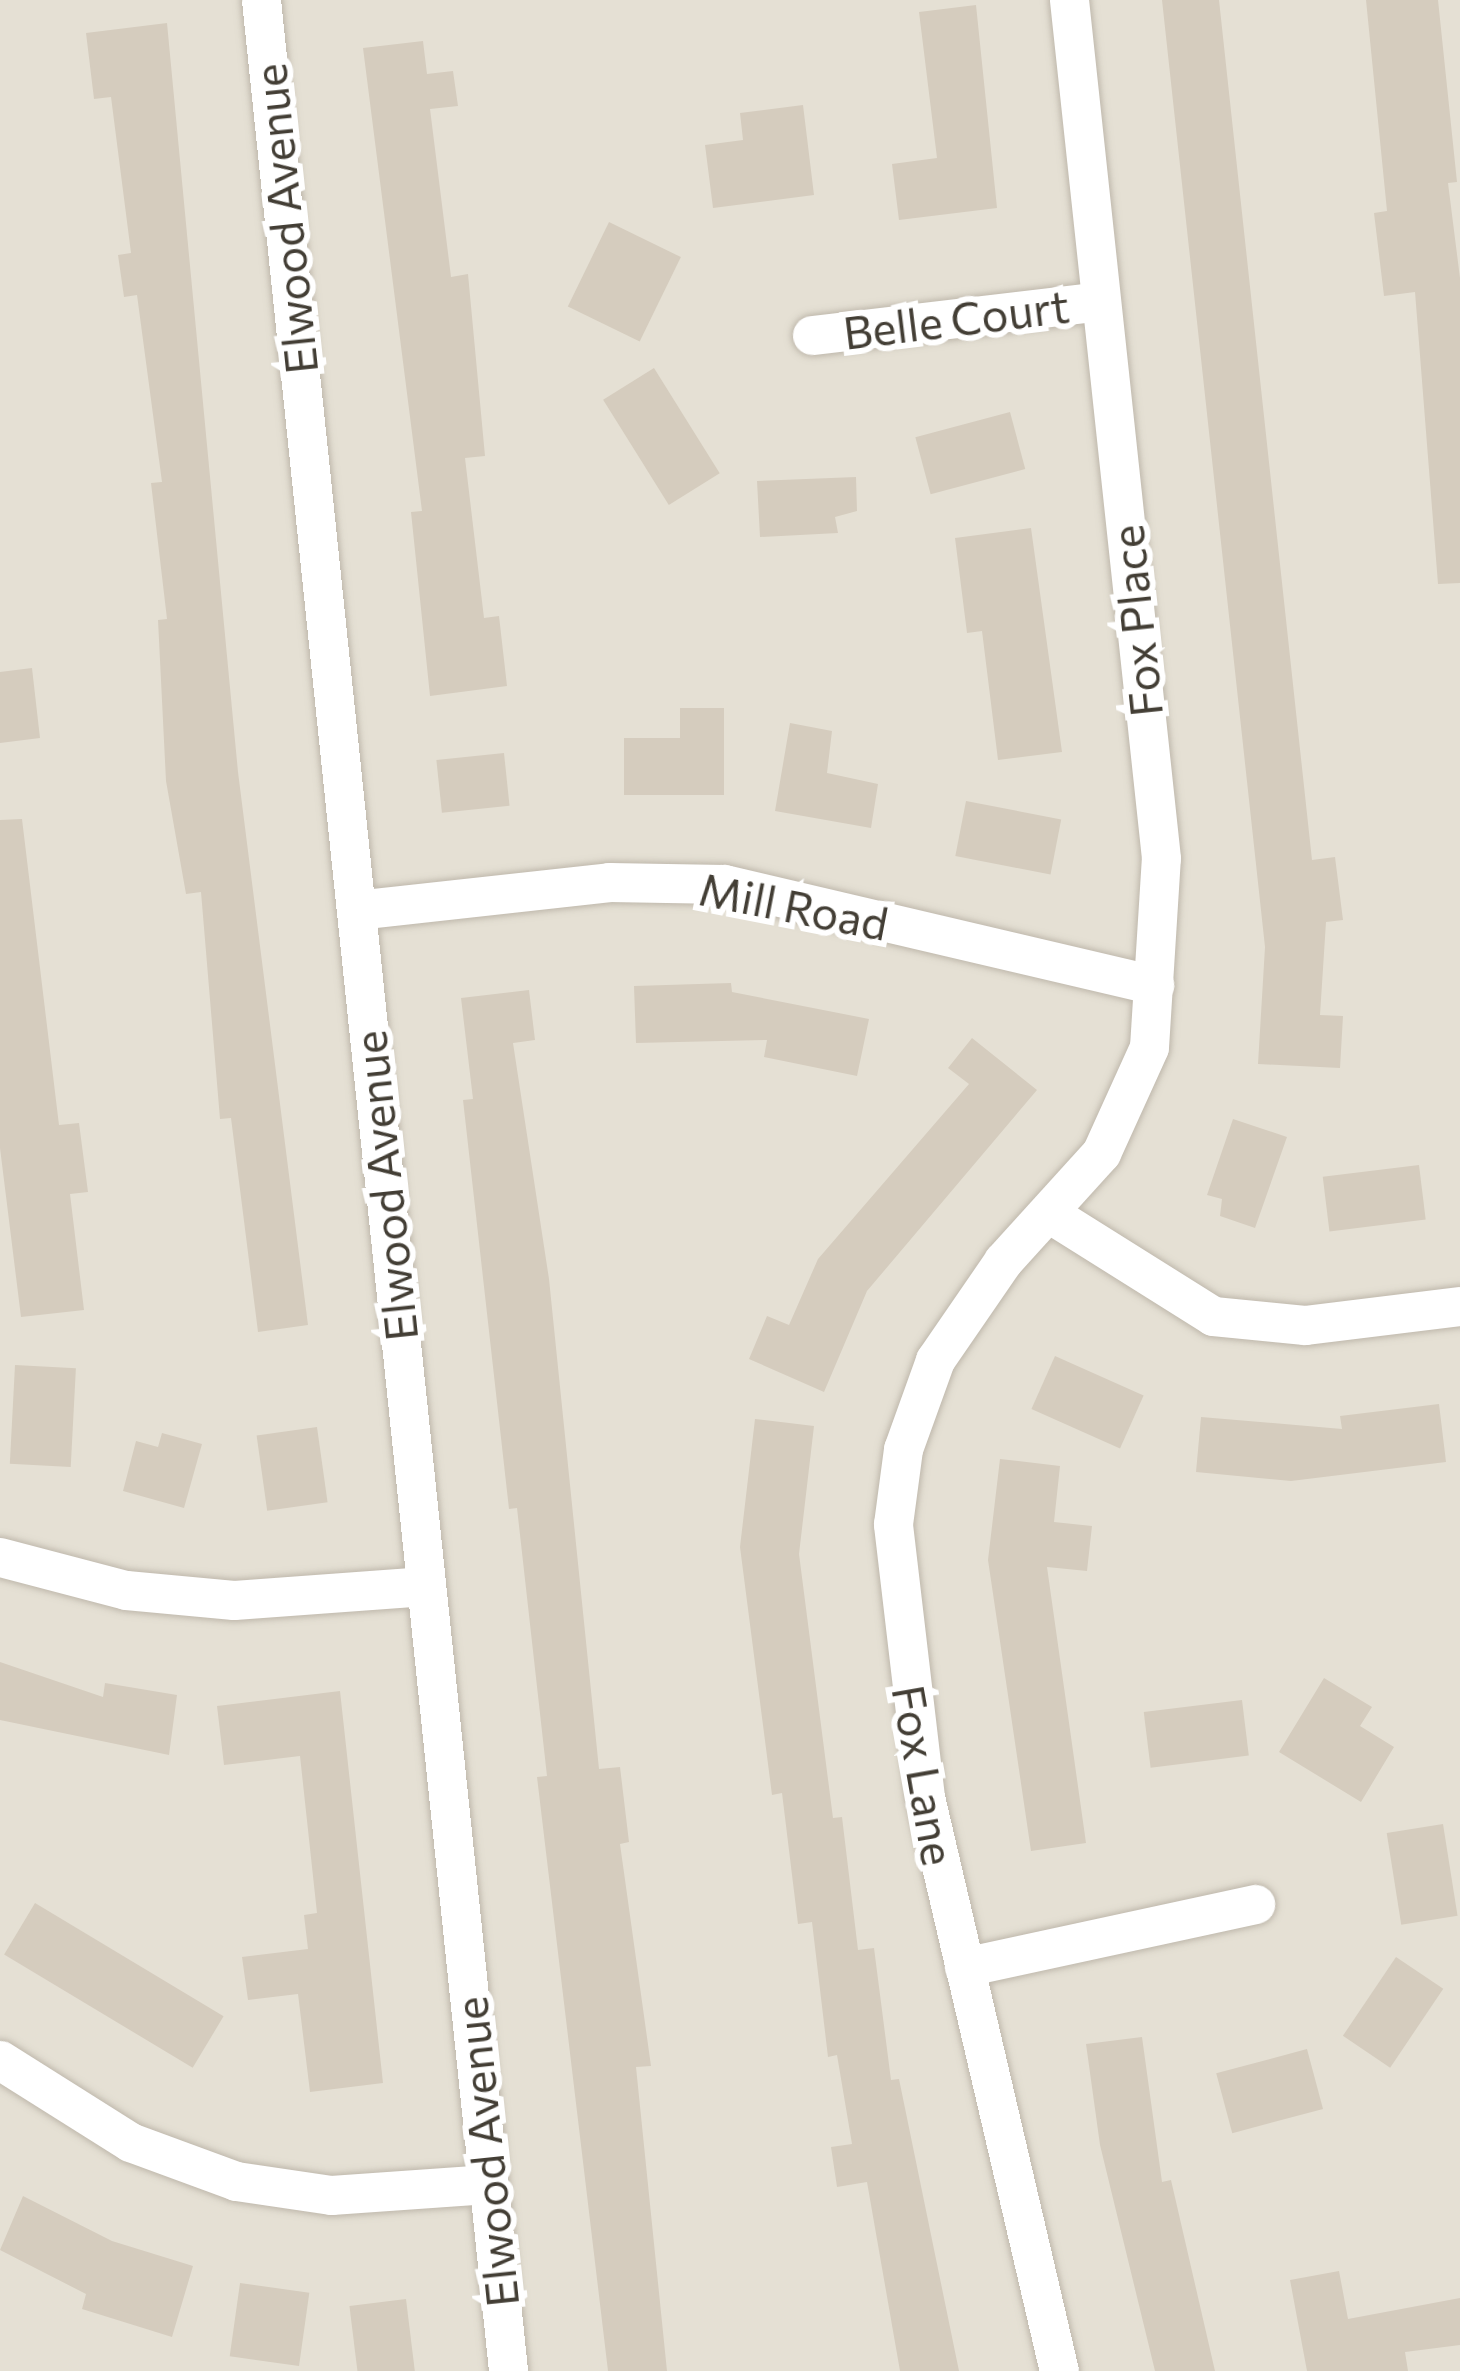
<!DOCTYPE html>
<style>
body{margin:0}
#map{position:relative;width:1460px;height:2371px;overflow:hidden;background:#f1eee5;font-family:Commissioner,sans-serif}
div>[style]{position:absolute}
[style*='--x']{left:calc(var(--x)*1px);top:calc(var(--y)*1px);width:calc(var(--w)*1px);rotate:calc(var(--a)*1deg)}
.residential>*{inset:0;background:#e5e0d4;transform-origin:0 0}
.building>*{inset:0;background:#d5ccbe;transform-origin:0 0}
.roads{filter:drop-shadow(0 0 3px #bfb8ac) drop-shadow(0 0 3px #bfb8ac)}
.minor>*{height:39px;margin:-19.5px;padding:0 19.5px;transform-origin:19.5px;border-radius:19.5px;background:#fff}
span{translate:-50% -50%;white-space:nowrap;text-align:center;line-height:1.15;-webkit-text-stroke:12px #fff;paint-order:stroke}
.street-label{font-size:45px;color:#433e35}
</style>
<div id="map">
<div class="residential">
<i style="left:0;top:0;width:1460px;height:2371px"></i>
</div>
<div class="building">
<i style="clip-path:polygon(1162px 0,1219px 0,1312px 860px,1335px 857px,1343px 920px,1326px 922px,1320px 1015px,1343px 1016px,1340px 1068px,1258px 1064px,1265px 947px)"></i>
<i style="clip-path:polygon(1366px 0,1438px 0,1457px 182px,1448px 183px,1460px 278px,1460px 583px,1438px 584px,1415px 292px,1384px 296px,1374px 213px,1387px 211px)"></i>
<i style="clip-path:polygon(976px 5px,997px 208px,899px 220px,892px 164px,937px 158px,919px 12px)"></i>
<i style="clip-path:polygon(167px 23px,238px 772px,308px 1325px,258px 1332px,231px 1118px,220px 1119px,201px 892px,186px 894px,166px 781px,158px 620px,167px 619px,151px 483px,162px 482px,137px 295px,124px 297px,118px 255px,131px 253px,111px 97px,94px 99px,86px 33px)"></i>
<i style="clip-path:polygon(423px 41px,427px 74px,453px 71px,458px 106px,430px 109px,451px 277px,468px 274px,485px 456px,465px 458px,484px 618px,499px 616px,507px 686px,430px 696px,411px 512px,422px 511px,363px 48px)"></i>
<i style="clip-path:polygon(803px 105px,814px 195px,713px 208px,705px 145px,743px 140px,740px 113px)"></i>
<i style="left:609px;top:222px;width:80px;height:94px;rotate:26deg"></i>
<i style="left:654px;top:368px;width:124px;height:60px;rotate:58deg"></i>
<i style="left:1010px;top:412px;width:59px;height:98px;rotate:75deg"></i>
<i style="clip-path:polygon(856px 477px,857px 511px,835px 517px,838px 533px,760px 537px,757px 481px)"></i>
<i style="clip-path:polygon(1031px 528px,1062px 752px,998px 760px,982px 631px,967px 633px,955px 538px)"></i>
<i style="clip-path:polygon(32px 668px,40px 738px,0 743px,0 672px)"></i>
<i style="clip-path:polygon(680px 708px,724px 708px,724px 795px,624px 795px,624px 738px,680px 738px)"></i>
<i style="clip-path:polygon(790px 723px,832px 731px,827px 773px,878px 784px,871px 828px,775px 811px)"></i>
<i style="left:504px;top:753px;width:53px;height:68px;rotate:84deg"></i>
<i style="left:966px;top:801px;width:97px;height:56px;rotate:11deg"></i>
<i style="clip-path:polygon(22px 819px,59px 1125px,79px 1123px,88px 1192px,70px 1194px,84px 1310px,21px 1317px,0 1148px,0 820px)"></i>
<i style="clip-path:polygon(731px 983px,732px 992px,869px 1019px,857px 1076px,764px 1057px,767px 1040px,636px 1043px,634px 986px)"></i>
<i style="clip-path:polygon(529px 990px,535px 1040px,513px 1043px,549px 1279px,599px 1769px,620px 1767px,629px 1842px,620px 1844px,651px 2066px,636px 2067px,667px 2371px,608px 2371px,537px 1777px,547px 1776px,517px 1508px,509px 1509px,463px 1100px,473px 1099px,461px 998px)"></i>
<i style="clip-path:polygon(972px 1038px,1037px 1090px,867px 1291px,824px 1392px,749px 1359px,767px 1316px,789px 1325px,818px 1259px,969px 1084px,948px 1068px)"></i>
<i style="clip-path:polygon(1233px 1119px,1287px 1137px,1255px 1228px,1220px 1216px,1222px 1199px,1207px 1195px)"></i>
<i style="left:1419px;top:1165px;width:55px;height:97px;rotate:83deg"></i>
<i style="left:1055px;top:1356px;width:97px;height:58px;rotate:24deg"></i>
<i style="left:15px;top:1365px;width:61px;height:99px;rotate:3deg"></i>
<i style="clip-path:polygon(1439px 1404px,1446px 1462px,1291px 1481px,1196px 1472px,1201px 1417px,1342px 1429px,1340px 1416px)"></i>
<i style="clip-path:polygon(755px 1419px,814px 1426px,799px 1554px,833px 1818px,842px 1817px,858px 1950px,874px 1948px,891px 2080px,899px 2079px,959px 2371px,900px 2371px,867px 2182px,837px 2187px,831px 2147px,852px 2144px,837px 2055px,828px 2057px,812px 1922px,798px 1924px,782px 1793px,772px 1795px,740px 1547px)"></i>
<i style="left:317px;top:1427px;width:76px;height:61px;rotate:82deg"></i>
<i style="clip-path:polygon(162px 1433px,202px 1444px,184px 1508px,123px 1491px,136px 1441px,158px 1447px)"></i>
<i style="clip-path:polygon(1000px 1459px,1060px 1466px,1054px 1522px,1092px 1526px,1087px 1571px,1047px 1567px,1086px 1843px,1031px 1851px,988px 1560px)"></i>
<i style="clip-path:polygon(0 1662px,103px 1697px,105px 1683px,177px 1695px,169px 1755px,0 1720px)"></i>
<i style="clip-path:polygon(1324px 1678px,1372px 1707px,1360px 1726px,1394px 1747px,1361px 1802px,1279px 1752px)"></i>
<i style="clip-path:polygon(340px 1691px,383px 2083px,310px 2092px,298px 1994px,248px 2000px,242px 1957px,308px 1949px,304px 1915px,317px 1913px,300px 1756px,224px 1765px,217px 1706px)"></i>
<i style="left:1242px;top:1700px;width:56px;height:99px;rotate:83deg"></i>
<i style="left:1443px;top:1824px;width:93px;height:57px;rotate:81deg"></i>
<i style="left:35px;top:1903px;width:220px;height:60px;rotate:31deg"></i>
<i style="left:1396px;top:1957px;width:57px;height:95px;rotate:34deg"></i>
<i style="clip-path:polygon(1142px 2037px,1162px 2182px,1171px 2180px,1215px 2371px,1155px 2371px,1100px 2145px,1086px 2044px)"></i>
<i style="left:1307px;top:2049px;width:62px;height:94px;rotate:75deg"></i>
<i style="clip-path:polygon(23px 2196px,112px 2241px,193px 2266px,172px 2337px,82px 2309px,86px 2294px,0 2250px)"></i>
<i style="clip-path:polygon(1339px 2271px,1348px 2319px,1460px 2298px,1460px 2345px,1405px 2352px,1408px 2371px,1307px 2371px,1290px 2280px)"></i>
<i style="left:240px;top:2283px;width:70px;height:74px;rotate:8deg"></i>
<i style="left:406px;top:2299px;width:73px;height:57px;rotate:83deg"></i>
</div>
<div class="roads">
<div class="minor">
<i style="--x:261;--y:0;--w:2384;--a:84.05"></i>
<i style="--x:812;--y:335;--w:290;--a:-6.7"></i>
<i style="--x:356;--y:910;--w:255;--a:-6.3"></i>
<i style="--x:609;--y:882;--w:115;--a:1"></i>
<i style="--x:724;--y:884;--w:442;--a:13.2"></i>
<i style="--x:1052;--y:1215;--w:190;--a:32.1"></i>
<i style="--x:1213;--y:1316;--w:92;--a:5.6"></i>
<i style="--x:1305;--y:1325;--w:156;--a:-7"></i>
<i style="--x:0;--y:1557;--w:130;--a:14.7"></i>
<i style="--x:126;--y:1590;--w:108;--a:5.3"></i>
<i style="--x:234;--y:1600;--w:192;--a:-4.2"></i>
<i style="--x:964;--y:1967;--w:298;--a:-12.2"></i>
<i style="--x:0;--y:2060;--w:154;--a:32.2"></i>
<i style="--x:130;--y:2142;--w:113;--a:20.2"></i>
<i style="--x:236;--y:2181;--w:96;--a:8.4"></i>
<i style="--x:331;--y:2195;--w:157;--a:-4"></i>
<i style="--x:1059;--y:2371;--w:589;--a:-103.14"></i>
<i style="--x:925;--y:1797;--w:275;--a:-96.7"></i>
<i style="--x:893;--y:1524;--w:76;--a:-82.4"></i>
<i style="--x:903;--y:1449;--w:95;--a:-70.2"></i>
<i style="--x:935;--y:1360;--w:120;--a:-55.5"></i>
<i style="--x:1003;--y:1261;--w:146;--a:-47.8"></i>
<i style="--x:1101;--y:1153;--w:116;--a:-65.6"></i>
<i style="--x:1149;--y:1047;--w:189;--a:-86.4"></i>
<i style="--x:1161;--y:858;--w:863;--a:-96.12"></i>
</div>
</div>
<div class="street-label">
<span style="left:284px;top:219px;rotate:-96deg">Elwood Avenue</span>
<span style="left:956px;top:318px;rotate:-7deg">Belle Court</span>
<span style="left:1135px;top:621px;rotate:-96deg">Fox Place</span>
<span style="left:794px;top:905px;rotate:11deg">Mill Road</span>
<span style="left:384px;top:1186px;rotate:-96deg">Elwood Avenue</span>
<span style="left:925px;top:1775px;rotate:80deg">Fox Lane</span>
<span style="left:485px;top:2152px;rotate:-96deg">Elwood Avenue</span>
</div>
</div>
